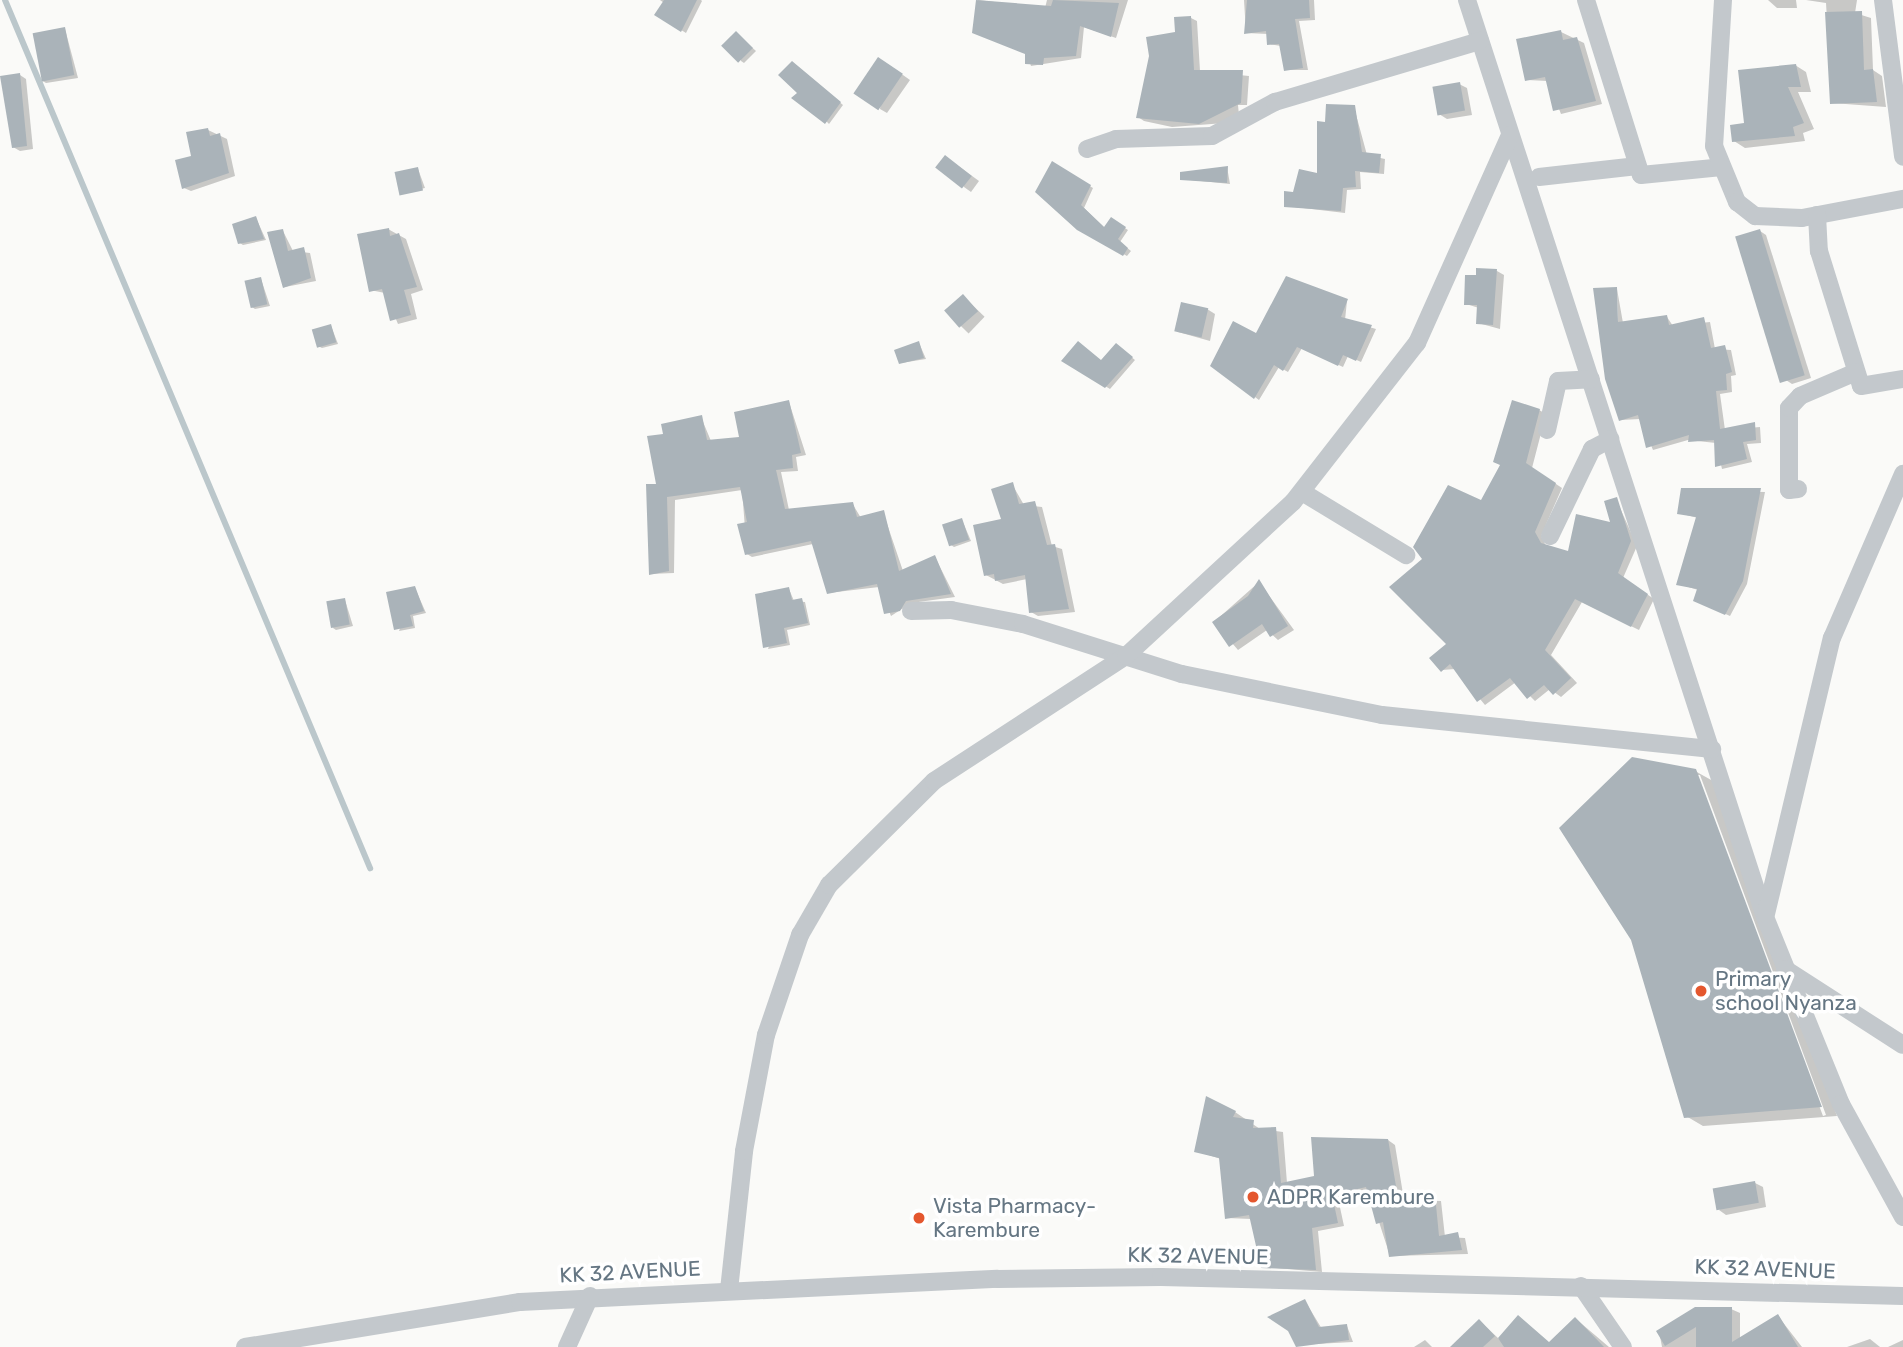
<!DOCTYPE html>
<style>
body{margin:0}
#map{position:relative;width:1903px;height:1347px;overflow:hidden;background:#fafaf8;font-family:Rubik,sans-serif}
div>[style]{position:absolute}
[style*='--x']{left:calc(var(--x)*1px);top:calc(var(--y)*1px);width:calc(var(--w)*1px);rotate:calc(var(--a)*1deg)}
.shadow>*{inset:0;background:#0003;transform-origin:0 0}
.stream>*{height:6px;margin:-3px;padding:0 3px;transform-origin:3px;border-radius:3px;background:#bbc7cb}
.building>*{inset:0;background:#aab3b9;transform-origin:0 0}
.minor>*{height:18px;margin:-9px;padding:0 9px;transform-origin:9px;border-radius:9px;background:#c3c8cc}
.dots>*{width:19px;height:19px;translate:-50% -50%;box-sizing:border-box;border:4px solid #fff;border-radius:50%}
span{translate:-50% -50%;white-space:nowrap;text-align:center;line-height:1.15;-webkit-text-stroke:7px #fff;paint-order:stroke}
.poi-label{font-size:21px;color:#657683}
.left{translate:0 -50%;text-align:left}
.street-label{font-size:21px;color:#657683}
</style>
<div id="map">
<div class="shadow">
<i style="clip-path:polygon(660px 0,701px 0,702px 1px,686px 33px,657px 15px,664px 3px)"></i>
<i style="clip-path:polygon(978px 0,1045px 8px,1047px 0,1128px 0,1116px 38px,1084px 27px,1081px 58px,1031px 66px,1027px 54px,974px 32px)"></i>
<i style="clip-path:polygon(1244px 0,1314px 0,1315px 20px,1299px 21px,1308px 70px,1285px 70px,1281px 46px,1269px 44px,1268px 34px,1246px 33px)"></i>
<i style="clip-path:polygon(1768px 0,1796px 0,1797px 8px,1777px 8px)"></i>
<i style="clip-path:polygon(1806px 0,1857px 0,1855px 13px,1871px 18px,1873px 70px,1882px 76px,1886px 107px,1832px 103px,1826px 3px)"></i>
<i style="clip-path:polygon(1191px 18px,1197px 21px,1200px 71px,1249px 76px,1247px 105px,1238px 105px,1239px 115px,1225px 123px,1172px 127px,1144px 121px,1138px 117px,1177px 33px)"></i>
<i style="clip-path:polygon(65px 29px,78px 78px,46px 83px,41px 80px)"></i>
<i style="clip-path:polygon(1561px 32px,1584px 43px,1602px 104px,1561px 114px,1548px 81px,1527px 80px)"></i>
<i style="clip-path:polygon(739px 36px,756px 51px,744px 63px,741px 61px)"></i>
<i style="clip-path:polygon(886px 63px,910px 80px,887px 113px,880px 109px)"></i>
<i style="clip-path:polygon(795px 65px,843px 105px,829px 124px,799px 93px)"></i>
<i style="clip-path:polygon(1795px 65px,1806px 72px,1811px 92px,1798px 92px,1814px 129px,1803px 133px,1805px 141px,1745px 148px,1734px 141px)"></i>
<i style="clip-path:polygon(20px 75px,26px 79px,33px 149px,20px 151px,13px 147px)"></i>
<i style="clip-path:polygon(1459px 84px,1467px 88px,1472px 115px,1447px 119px,1439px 114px)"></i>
<i style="clip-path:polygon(1354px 107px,1367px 155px,1385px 159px,1384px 174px,1360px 172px,1361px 189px,1347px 190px,1345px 213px,1286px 206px,1319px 175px,1327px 124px)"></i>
<i style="clip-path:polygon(208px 130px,227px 139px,235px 176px,191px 191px,184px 188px)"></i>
<i style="clip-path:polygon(946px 157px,979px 181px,971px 192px,964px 187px)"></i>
<i style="clip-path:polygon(1053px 164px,1093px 188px,1084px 208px,1105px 228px,1111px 219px,1128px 230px,1120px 242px,1131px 251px,1127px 256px,1078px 229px)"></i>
<i style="clip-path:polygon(1227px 167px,1230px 184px,1181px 179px)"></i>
<i style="clip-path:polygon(418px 169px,425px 188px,402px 193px)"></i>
<i style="clip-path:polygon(256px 218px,266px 240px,243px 245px,240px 243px)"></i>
<i style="clip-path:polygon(388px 229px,406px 239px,423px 290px,411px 294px,417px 319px,398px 324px,385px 293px,370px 290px)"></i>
<i style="clip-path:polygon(283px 231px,293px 251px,310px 253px,316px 281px,285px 287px)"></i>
<i style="clip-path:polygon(1760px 231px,1766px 235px,1811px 378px,1792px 384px,1786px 380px)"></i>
<i style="clip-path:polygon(1497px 271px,1504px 275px,1500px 329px,1478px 323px,1479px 308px,1466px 304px,1467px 277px)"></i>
<i style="clip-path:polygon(261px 279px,270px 306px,255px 309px,252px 307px)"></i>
<i style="clip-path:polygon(1617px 289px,1623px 323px,1667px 317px,1673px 326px,1710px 322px,1715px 349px,1731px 350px,1736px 375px,1731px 376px,1732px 392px,1720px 394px,1725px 430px,1760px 427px,1761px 443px,1747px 444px,1752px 462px,1722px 469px,1716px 443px,1688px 440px,1653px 450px,1640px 419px,1621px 420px)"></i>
<i style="left:963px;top:296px;width:30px;height:23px;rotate:44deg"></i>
<i style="clip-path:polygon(1347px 301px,1345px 320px,1376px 329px,1361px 362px,1348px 356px,1343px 367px,1302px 348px,1288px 372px,1279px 367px,1259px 400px,1213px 366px,1257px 335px)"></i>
<i style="clip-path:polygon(1207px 309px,1215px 314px,1210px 341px,1178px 332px)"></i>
<i style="clip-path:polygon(331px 326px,338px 344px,322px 348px,318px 346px)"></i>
<i style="clip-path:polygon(919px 343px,926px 359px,901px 363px)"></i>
<i style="clip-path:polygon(1119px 347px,1135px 360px,1110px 389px,1064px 361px,1102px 362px)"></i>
<i style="clip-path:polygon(789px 402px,806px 455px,796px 457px,798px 471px,781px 472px,789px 510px,852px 503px,861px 518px,883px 512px,903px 571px,935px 557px,955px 597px,911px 603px,891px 616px,879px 587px,828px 593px,813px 544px,752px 557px,747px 554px,742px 490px,675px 500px,674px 573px,650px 574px,665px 435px,701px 417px,711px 441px,741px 439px)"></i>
<i style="clip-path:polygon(1539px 410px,1546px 414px,1532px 468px,1562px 488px,1541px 536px,1546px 546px,1570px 553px,1613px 524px,1616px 499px,1637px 546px,1623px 578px,1654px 599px,1639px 630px,1582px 602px,1551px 655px,1577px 683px,1561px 697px,1550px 689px,1535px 701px,1516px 682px,1485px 705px,1455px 669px,1442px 670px,1449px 644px,1424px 559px,1482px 502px)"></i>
<i style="clip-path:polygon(1012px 484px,1024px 505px,1042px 507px,1052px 546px,1062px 549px,1075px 612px,1038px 616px,1031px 612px,1027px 579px,1003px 584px,986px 575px)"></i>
<i style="clip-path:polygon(1682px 490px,1765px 492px,1747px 584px,1730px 616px,1699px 602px,1698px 590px,1679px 584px,1698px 518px,1679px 513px)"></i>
<i style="clip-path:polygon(962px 520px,971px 541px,954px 547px,951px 545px)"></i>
<i style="clip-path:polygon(1259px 582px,1294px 630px,1278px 640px,1267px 630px,1238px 650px,1214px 622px)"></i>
<i style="clip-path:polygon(415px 588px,426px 613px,413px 616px,415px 628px,399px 631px)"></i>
<i style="clip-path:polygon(789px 589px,794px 601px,805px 602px,810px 625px,787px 630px,790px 645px,768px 649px)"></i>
<i style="clip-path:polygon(345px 600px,353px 626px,336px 630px,333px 628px)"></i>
<i style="clip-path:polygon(evenodd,1695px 771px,1713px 781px,1837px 1116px,1703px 1126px,1686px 1116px,1695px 771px,1696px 775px,1700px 775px,1826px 1115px,1823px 1116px,1696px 775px)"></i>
<i style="clip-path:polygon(1235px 1112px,1260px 1129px,1283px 1132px,1287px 1183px,1316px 1177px,1388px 1140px,1395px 1145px,1404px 1200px,1441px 1201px,1445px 1237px,1465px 1238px,1468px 1254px,1390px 1256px,1369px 1191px,1338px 1198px,1344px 1226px,1318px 1231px,1322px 1272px,1263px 1267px,1251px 1219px,1227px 1218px,1221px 1159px,1196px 1151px)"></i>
<i style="clip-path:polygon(1755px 1183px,1763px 1187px,1766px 1207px,1726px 1215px,1719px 1210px)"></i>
<i style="clip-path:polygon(1305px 1301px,1322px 1329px,1347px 1326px,1353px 1342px,1297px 1345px)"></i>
<i style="clip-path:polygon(1731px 1309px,1740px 1313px,1740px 1339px,1778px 1316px,1802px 1347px,1662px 1347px,1659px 1331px)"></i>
<i style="clip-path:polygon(1576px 1319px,1609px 1347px,1453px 1347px,1480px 1321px,1499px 1339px,1550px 1344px)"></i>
<i style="clip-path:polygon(1870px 1339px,1880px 1347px,1847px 1347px)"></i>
<i style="clip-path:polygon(1425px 1340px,1432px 1347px,1414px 1347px)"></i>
<i style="clip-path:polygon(1903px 1340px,1903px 1347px,1888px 1347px)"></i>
</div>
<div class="stream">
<i style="--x:5;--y:0;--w:942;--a:67.19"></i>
</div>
<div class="building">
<i style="clip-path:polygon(664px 0,697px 0,681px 32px,654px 15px)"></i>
<i style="clip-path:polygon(976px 0,1051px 6px,1053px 0,1119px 3px,1111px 37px,1080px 26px,1076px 56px,1044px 58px,1043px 65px,1025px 64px,1025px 54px,972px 33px)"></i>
<i style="clip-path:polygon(1247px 0,1309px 0,1310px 18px,1295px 19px,1303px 68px,1284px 71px,1279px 44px,1267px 45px,1266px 31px,1244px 34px)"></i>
<i style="clip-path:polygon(1862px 11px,1864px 70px,1873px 69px,1877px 102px,1830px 104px,1825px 12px)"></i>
<i style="clip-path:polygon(1191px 16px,1194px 70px,1243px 70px,1241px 103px,1199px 124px,1136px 118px,1149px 56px,1146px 37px,1175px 32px,1174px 17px)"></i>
<i style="left:65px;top:27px;width:49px;height:33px;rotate:79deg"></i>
<i style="clip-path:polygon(1561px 30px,1563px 40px,1577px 37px,1596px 101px,1553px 111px,1545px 77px,1525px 81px,1516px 39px)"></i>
<i style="left:736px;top:31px;width:24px;height:21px;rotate:45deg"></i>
<i style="left:878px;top:57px;width:30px;height:44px;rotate:34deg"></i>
<i style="clip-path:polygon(792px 61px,841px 102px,825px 124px,791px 98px,797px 93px,778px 75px)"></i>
<i style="clip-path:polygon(1796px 64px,1801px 87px,1788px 87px,1804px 123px,1793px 127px,1795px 136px,1732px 142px,1730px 125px,1744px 123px,1738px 70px)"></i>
<i style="clip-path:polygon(20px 73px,27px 146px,12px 148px,0 76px)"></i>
<i style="left:1460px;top:82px;width:29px;height:28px;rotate:80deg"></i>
<i style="clip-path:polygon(1326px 104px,1355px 105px,1362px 152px,1381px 154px,1379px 173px,1355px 171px,1356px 187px,1343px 188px,1341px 211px,1284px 207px,1284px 191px,1293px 192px,1299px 169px,1317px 173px,1317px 121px,1325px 122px)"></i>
<i style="clip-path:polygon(208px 128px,210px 136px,220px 133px,229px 173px,182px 189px,175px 160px,191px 156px,186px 132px)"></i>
<i style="left:945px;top:155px;width:34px;height:16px;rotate:38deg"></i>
<i style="clip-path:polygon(1052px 161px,1091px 185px,1081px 205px,1104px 227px,1111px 217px,1126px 227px,1118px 239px,1128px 248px,1123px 256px,1077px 230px,1035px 192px)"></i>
<i style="clip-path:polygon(1228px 166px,1227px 183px,1180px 180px,1180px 172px)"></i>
<i style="left:418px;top:167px;width:24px;height:24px;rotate:78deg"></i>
<i style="clip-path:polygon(256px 216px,264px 239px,238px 244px,232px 224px)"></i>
<i style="clip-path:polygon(389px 228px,390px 236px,399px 233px,417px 287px,404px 290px,411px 315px,390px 321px,382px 289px,369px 292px,357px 234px)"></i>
<i style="clip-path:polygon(283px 229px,288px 251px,304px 247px,311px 278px,283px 288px,267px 232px)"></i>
<i style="left:1760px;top:229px;width:153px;height:26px;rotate:73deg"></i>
<i style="clip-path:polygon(1476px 268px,1497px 269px,1493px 325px,1476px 324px,1477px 305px,1464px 305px,1465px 275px,1476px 275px)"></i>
<i style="clip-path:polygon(1286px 276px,1348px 299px,1341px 317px,1372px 325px,1356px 361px,1343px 355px,1338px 366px,1297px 347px,1283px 371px,1274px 365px,1254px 399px,1210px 366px,1233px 321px,1256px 333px)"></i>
<i style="left:261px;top:277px;width:28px;height:17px;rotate:77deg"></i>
<i style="clip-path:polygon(1617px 287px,1618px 322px,1667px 315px,1669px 325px,1704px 317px,1711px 348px,1725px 345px,1732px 372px,1726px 374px,1727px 390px,1716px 391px,1720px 429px,1755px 422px,1756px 440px,1743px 442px,1747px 459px,1715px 467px,1714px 440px,1688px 442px,1689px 435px,1646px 448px,1638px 415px,1619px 421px,1605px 379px,1593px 288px)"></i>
<i style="left:963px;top:294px;width:23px;height:25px;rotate:49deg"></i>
<i style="left:1181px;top:302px;width:28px;height:30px;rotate:13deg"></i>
<i style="left:331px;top:324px;width:19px;height:20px;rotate:74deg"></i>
<i style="clip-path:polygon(919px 341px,924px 358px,899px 364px,894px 350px)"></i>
<i style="clip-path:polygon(1078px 341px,1101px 360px,1116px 343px,1133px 357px,1105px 388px,1061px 361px)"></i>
<i style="clip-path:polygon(789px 400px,801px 453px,792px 455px,793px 468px,776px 470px,785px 509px,853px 502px,857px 517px,884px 510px,899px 571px,935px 555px,951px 594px,906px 601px,900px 611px,884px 614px,877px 584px,827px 594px,811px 541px,745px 555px,737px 524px,747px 522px,740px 487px,667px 497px,669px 571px,649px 575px,646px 484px,656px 484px,647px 436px,663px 434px,661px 424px,702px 415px,707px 440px,739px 437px,734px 412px)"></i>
<i style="clip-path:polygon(1512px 400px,1540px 409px,1526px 463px,1556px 483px,1535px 532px,1541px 543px,1568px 551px,1576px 514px,1610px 522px,1604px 501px,1617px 497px,1631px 541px,1618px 573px,1648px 594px,1631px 627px,1575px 599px,1545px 650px,1571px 678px,1553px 695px,1544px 685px,1527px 699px,1510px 678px,1477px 702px,1450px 664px,1441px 672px,1429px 658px,1446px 644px,1389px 587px,1422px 559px,1413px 547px,1448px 485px,1481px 500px,1500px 465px,1493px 462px)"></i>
<i style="clip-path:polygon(1013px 482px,1019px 504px,1035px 501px,1047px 545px,1055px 544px,1069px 609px,1029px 613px,1025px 575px,995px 581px,994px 574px,984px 576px,973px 525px,1001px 519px,991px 489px)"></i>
<i style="clip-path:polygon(1681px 488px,1761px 488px,1743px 581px,1725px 615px,1693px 601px,1697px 589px,1676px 585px,1696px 517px,1677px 514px)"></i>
<i style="left:962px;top:518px;width:23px;height:21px;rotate:72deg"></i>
<i style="clip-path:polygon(1259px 579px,1288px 626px,1270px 637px,1262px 624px,1229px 647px,1212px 622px,1248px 596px)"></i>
<i style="clip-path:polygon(415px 586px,424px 611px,410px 615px,413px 626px,394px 630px,386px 592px)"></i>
<i style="clip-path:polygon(789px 587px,792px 600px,802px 598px,808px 623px,784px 628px,787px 643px,763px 648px,755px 594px)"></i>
<i style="left:345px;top:598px;width:27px;height:19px;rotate:80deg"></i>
<i style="clip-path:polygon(1632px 757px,1696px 769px,1822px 1107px,1684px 1118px,1631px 940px,1559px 828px)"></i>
<i style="clip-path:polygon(1206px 1096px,1236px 1111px,1233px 1117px,1254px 1120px,1253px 1128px,1276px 1127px,1281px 1183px,1314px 1176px,1311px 1137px,1388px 1139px,1398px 1198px,1435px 1195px,1439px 1236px,1458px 1232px,1462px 1250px,1389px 1257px,1383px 1222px,1376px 1224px,1366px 1187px,1332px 1195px,1338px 1223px,1312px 1228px,1316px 1270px,1261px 1268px,1249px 1215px,1225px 1219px,1219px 1158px,1194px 1152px)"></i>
<i style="left:1755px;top:1181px;width:22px;height:43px;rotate:80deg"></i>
<i style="clip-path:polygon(1305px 1299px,1319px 1327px,1347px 1324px,1349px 1340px,1296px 1347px,1288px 1331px,1267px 1317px)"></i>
<i style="clip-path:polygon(1695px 1307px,1732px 1307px,1732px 1342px,1778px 1314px,1798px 1347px,1696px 1347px,1696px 1327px,1665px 1346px,1656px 1331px)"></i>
<i style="clip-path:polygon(1518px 1315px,1549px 1342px,1575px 1317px,1604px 1347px,1504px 1347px,1498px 1338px)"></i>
<i style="clip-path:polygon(1479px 1319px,1495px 1336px,1483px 1347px,1450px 1347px)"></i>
</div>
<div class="minor">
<i style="--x:1467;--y:0;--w:964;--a:72"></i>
<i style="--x:1765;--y:917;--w:202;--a:67.9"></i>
<i style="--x:1841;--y:1104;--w:129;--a:61.2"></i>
<i style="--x:1586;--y:0;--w:183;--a:72.6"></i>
<i style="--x:1641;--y:175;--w:81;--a:-5.6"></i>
<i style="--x:1723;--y:0;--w:146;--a:93.5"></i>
<i style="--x:1714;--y:146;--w:61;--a:67.7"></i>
<i style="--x:1737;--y:202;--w:23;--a:38"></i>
<i style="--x:1755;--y:216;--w:47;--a:2.4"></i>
<i style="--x:1802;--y:218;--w:103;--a:-10.7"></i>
<i style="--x:1883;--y:0;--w:158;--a:82.7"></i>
<i style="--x:1087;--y:149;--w:31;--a:-19"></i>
<i style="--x:1116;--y:139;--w:96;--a:-1.8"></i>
<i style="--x:1212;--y:136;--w:72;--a:-28.4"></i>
<i style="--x:1275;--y:102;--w:214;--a:-16.6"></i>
<i style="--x:1539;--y:177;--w:99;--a:-6.4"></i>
<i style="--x:1817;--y:215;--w:36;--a:87"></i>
<i style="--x:1819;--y:251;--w:141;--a:72.7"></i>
<i style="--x:1861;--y:386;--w:43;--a:-9.5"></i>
<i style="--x:1547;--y:430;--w:50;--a:-77.3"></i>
<i style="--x:1558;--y:381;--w:33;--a:-3"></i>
<i style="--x:1798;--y:489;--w:9;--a:174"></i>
<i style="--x:1789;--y:490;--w:82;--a:-90"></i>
<i style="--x:1789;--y:408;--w:16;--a:-47"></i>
<i style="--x:1800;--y:396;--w:61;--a:-23.2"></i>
<i style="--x:1302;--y:492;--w:122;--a:31.2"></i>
<i style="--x:1550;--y:536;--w:97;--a:-64.2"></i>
<i style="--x:1592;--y:449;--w:21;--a:-28"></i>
<i style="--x:911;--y:611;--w:40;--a:-1.4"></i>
<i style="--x:951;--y:610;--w:73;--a:11"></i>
<i style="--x:1023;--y:624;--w:167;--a:17.5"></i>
<i style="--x:1182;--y:674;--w:204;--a:11.6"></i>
<i style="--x:1382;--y:715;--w:332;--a:5.9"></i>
<i style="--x:1766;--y:914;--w:284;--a:-76.6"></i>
<i style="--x:1832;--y:638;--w:179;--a:-66.6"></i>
<i style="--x:1785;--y:969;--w:140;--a:32.8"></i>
<i style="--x:1581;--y:1286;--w:74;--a:55.5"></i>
<i style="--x:729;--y:1290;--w:140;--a:-83.8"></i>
<i style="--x:744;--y:1151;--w:118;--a:-79.3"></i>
<i style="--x:766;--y:1035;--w:106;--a:-71.2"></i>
<i style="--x:800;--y:935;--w:58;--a:-59.9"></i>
<i style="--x:829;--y:885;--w:148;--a:-44.7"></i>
<i style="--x:934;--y:781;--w:229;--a:-33.1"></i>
<i style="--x:1126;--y:656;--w:227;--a:-42.7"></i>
<i style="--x:1293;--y:502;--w:202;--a:-52.1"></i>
<i style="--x:1417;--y:343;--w:228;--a:-65.9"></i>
<i style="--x:245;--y:1347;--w:279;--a:-9.3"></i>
<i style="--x:520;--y:1302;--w:478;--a:-2.8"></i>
<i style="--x:997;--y:1279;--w:164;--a:-0.7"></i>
<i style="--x:1161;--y:1277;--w:742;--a:1.47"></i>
<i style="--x:567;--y:1347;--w:56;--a:-65.7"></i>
</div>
<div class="dots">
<i style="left:1701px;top:991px;background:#e4572e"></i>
<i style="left:1253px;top:1197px;background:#e4572e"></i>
<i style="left:919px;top:1218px;background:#e4572e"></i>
</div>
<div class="poi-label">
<span class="left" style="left:1715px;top:991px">Primary<br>school Nyanza</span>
<span class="left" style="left:1267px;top:1197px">ADPR Karembure</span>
<span class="left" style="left:933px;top:1218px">Vista Pharmacy-<br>Karembure</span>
</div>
<div class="street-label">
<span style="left:1198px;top:1256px;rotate:1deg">KK 32 AVENUE</span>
<span style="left:1765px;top:1269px;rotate:2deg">KK 32 AVENUE</span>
<span style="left:630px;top:1272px;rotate:-3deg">KK 32 AVENUE</span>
</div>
</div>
